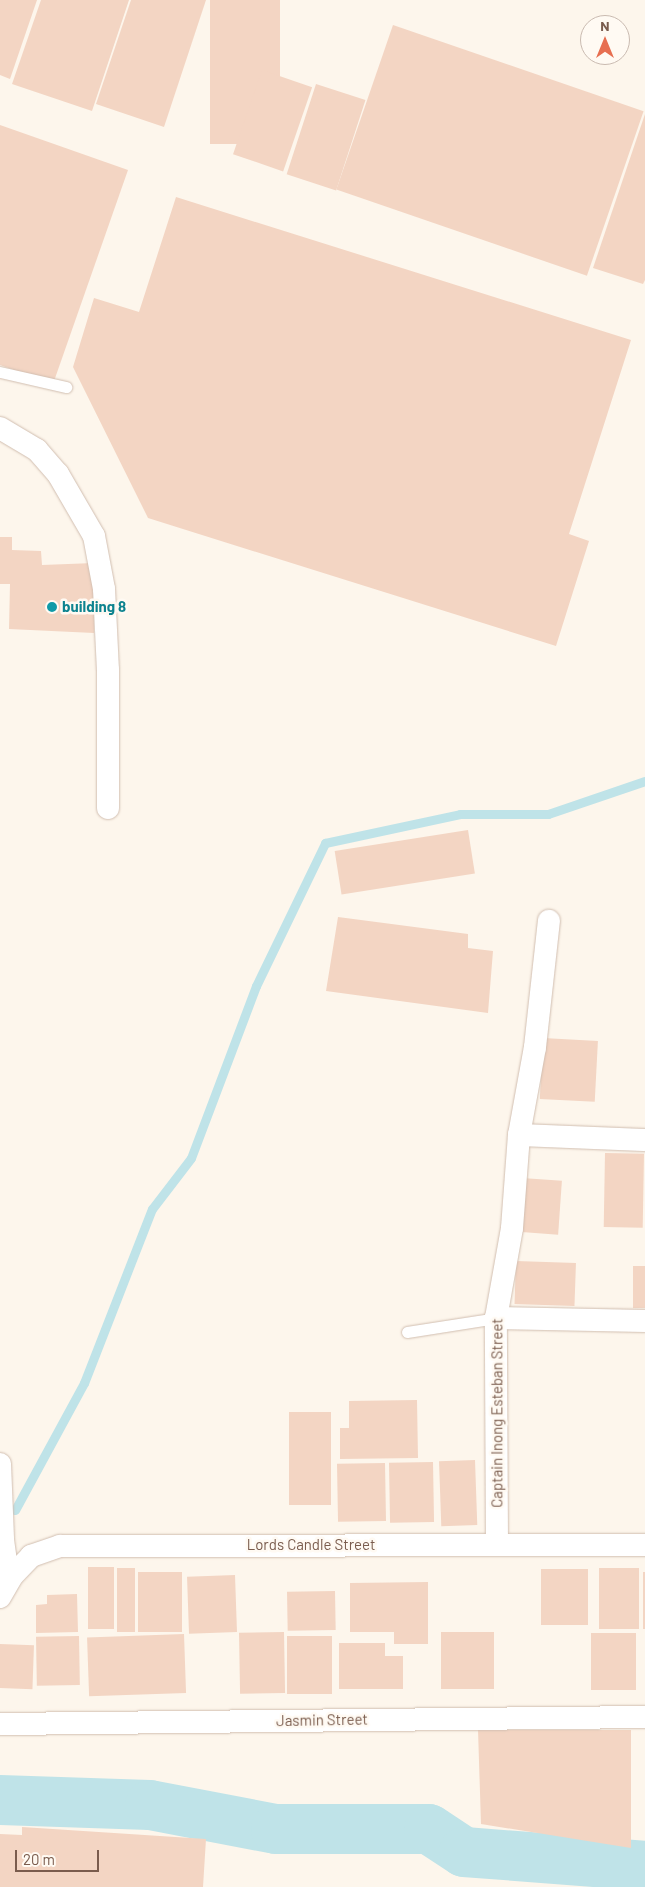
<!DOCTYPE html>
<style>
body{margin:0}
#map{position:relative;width:645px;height:1887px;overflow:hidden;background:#fdf6ec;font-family:Barlow,sans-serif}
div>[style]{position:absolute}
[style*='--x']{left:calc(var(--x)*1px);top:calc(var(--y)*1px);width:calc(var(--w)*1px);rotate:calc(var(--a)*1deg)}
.stream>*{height:9px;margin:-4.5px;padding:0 4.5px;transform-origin:4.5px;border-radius:4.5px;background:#bfe3e8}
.river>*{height:50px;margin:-25px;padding:0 25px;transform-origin:25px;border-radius:25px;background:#bfe3e8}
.building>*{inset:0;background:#f3d5c3;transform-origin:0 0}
.roads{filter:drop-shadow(0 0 1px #d1beb0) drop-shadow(0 0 1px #d1beb0)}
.lane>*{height:11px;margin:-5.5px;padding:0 5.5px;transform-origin:5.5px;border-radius:5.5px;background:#fff}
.street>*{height:22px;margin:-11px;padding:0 11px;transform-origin:11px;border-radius:11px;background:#fff}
.dots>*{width:14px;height:14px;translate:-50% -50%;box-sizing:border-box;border:2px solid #fffaf3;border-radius:50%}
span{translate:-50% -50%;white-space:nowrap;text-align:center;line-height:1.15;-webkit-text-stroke:5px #fffaf3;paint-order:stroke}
.culture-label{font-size:15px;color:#0d838f;font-weight:700}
.left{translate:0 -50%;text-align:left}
.street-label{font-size:15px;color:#7a5c4d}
.north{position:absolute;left:580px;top:15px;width:50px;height:50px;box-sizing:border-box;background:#fffaf3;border:1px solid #cabbb1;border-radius:50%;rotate:0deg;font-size:14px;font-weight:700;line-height:20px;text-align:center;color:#7a5c4d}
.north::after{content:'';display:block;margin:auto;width:18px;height:22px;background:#e76f51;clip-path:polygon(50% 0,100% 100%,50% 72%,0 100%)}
.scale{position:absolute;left:15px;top:1850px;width:84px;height:22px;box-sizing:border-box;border:2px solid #7a5c4d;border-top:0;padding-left:6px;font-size:15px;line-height:18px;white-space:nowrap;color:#7a5c4d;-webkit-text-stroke:4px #fffaf3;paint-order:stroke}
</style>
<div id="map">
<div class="stream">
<i style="--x:15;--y:1510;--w:145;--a:-61.5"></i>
<i style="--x:84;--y:1383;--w:187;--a:-68.7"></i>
<i style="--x:152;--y:1209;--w:64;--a:-52.6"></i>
<i style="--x:191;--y:1158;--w:184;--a:-69.3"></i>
<i style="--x:256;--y:986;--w:159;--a:-64.2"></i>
<i style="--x:325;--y:843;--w:138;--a:-12.1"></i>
<i style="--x:460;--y:814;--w:88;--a:0"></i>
<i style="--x:548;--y:814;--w:102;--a:-18.8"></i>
</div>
<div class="river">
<i style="--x:0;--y:1800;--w:150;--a:1.9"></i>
<i style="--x:150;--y:1805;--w:128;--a:10.8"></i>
<i style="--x:276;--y:1829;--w:153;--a:0"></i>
<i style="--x:429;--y:1829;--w:42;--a:33.3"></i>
<i style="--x:464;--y:1852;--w:182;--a:4.4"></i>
</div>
<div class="building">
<i style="clip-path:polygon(0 0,37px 0,10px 79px,0 75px)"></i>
<i style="clip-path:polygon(41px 0,129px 0,92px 111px,12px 84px)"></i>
<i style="clip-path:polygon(131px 0,206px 0,164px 127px,96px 104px)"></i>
<i style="left:210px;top:0;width:70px;height:144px"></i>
<i style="left:393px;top:25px;width:265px;height:174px;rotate:19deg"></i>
<i style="left:262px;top:70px;width:53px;height:89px;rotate:19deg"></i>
<i style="left:316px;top:84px;width:52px;height:95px;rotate:18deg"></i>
<i style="clip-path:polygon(645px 114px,645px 280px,643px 284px,593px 268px)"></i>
<i style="clip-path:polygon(0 125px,128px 170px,53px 384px,0 365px)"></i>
<i style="clip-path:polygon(176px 197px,631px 340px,569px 534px,589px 541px,556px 646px,148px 518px,73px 367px,94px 298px,139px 312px)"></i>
<i style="clip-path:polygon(0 537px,12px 537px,12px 550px,41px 551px,42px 565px,94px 563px,94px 633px,9px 629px,10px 584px,0 584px)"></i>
<i style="left:468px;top:830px;width:44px;height:135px;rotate:81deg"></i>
<i style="clip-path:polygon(338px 917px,468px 934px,468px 948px,493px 951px,488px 1013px,326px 991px)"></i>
<i style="left:543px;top:1038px;width:55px;height:61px;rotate:3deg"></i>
<i style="left:605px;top:1153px;width:39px;height:74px;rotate:1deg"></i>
<i style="left:522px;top:1178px;width:40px;height:54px;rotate:4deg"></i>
<i style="left:516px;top:1261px;width:60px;height:43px;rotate:2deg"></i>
<i style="left:633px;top:1266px;width:12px;height:42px"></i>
<i style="clip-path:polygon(417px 1400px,418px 1458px,340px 1459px,340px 1428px,349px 1428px,349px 1401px)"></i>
<i style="left:289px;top:1412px;width:42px;height:93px"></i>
<i style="left:475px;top:1460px;width:65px;height:36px;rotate:88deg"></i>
<i style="left:433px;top:1462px;width:60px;height:44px;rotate:89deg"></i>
<i style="left:385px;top:1463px;width:58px;height:48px;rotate:89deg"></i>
<i style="left:88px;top:1567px;width:26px;height:62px"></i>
<i style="left:117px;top:1568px;width:18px;height:64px"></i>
<i style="left:639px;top:1568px;width:61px;height:40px;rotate:90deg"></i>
<i style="left:588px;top:1569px;width:56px;height:47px;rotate:90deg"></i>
<i style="left:138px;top:1572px;width:44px;height:60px"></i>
<i style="left:643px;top:1572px;width:2px;height:57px"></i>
<i style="left:235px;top:1575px;width:57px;height:48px;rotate:88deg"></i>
<i style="clip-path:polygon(428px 1582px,428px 1644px,394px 1644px,394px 1632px,350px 1632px,350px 1583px)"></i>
<i style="left:335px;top:1591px;width:39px;height:48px;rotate:89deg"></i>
<i style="clip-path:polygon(77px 1594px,78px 1632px,36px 1633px,36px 1605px,47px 1604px,47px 1595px)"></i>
<i style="left:284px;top:1632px;width:61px;height:45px;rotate:89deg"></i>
<i style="left:441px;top:1632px;width:53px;height:57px"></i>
<i style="left:591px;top:1633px;width:45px;height:57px"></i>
<i style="left:184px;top:1634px;width:59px;height:97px;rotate:88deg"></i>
<i style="left:79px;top:1636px;width:49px;height:43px;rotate:89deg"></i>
<i style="left:287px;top:1636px;width:45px;height:58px"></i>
<i style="clip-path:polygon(339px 1643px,385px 1643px,385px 1656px,403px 1656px,403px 1689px,339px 1689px)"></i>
<i style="left:0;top:1644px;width:34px;height:44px;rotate:2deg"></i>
<i style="clip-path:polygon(478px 1730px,631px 1730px,631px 1848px,481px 1824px)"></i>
<i style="clip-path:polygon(22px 1827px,206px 1839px,203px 1887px,0 1887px,0 1834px,22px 1835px)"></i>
</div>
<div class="roads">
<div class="lane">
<i style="--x:0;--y:372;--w:68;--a:12.8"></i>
<i style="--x:407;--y:1332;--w:90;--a:-8.9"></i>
</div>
<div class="street">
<i style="--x:0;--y:428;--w:43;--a:30.7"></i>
<i style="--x:37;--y:450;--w:32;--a:49"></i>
<i style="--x:58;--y:474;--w:72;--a:59.9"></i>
<i style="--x:94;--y:536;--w:54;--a:79.3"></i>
<i style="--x:104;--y:589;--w:81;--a:87.2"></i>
<i style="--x:108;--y:670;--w:138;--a:90"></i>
<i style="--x:519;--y:1135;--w:126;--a:2.3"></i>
<i style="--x:496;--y:1318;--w:149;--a:1.2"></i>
<i style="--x:0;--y:1464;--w:76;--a:87.7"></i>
<i style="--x:3;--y:1540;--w:28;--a:82"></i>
<i style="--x:7;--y:1568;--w:9;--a:58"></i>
<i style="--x:497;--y:1544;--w:226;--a:-90.3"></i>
<i style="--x:496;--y:1318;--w:91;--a:-79.9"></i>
<i style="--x:512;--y:1228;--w:93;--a:-85.7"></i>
<i style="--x:519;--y:1135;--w:89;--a:-79.7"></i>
<i style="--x:535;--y:1047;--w:127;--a:-83.7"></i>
<i style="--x:0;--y:1597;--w:24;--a:-60"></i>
<i style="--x:12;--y:1576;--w:28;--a:-46"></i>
<i style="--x:31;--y:1556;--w:31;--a:-19"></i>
<i style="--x:60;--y:1546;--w:585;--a:-0.1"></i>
<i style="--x:0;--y:1724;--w:645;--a:-0.62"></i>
</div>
</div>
<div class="dots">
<i style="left:52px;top:607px;background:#0f9aa8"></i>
</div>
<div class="culture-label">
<span class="left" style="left:62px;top:607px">building 8</span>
</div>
<div class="street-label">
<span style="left:497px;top:1413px;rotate:-90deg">Captain Inong Esteban Street</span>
<span style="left:311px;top:1545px">Lords Candle Street</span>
<span style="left:322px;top:1720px;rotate:-1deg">Jasmin Street</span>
</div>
<div class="north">N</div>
<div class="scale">20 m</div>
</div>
